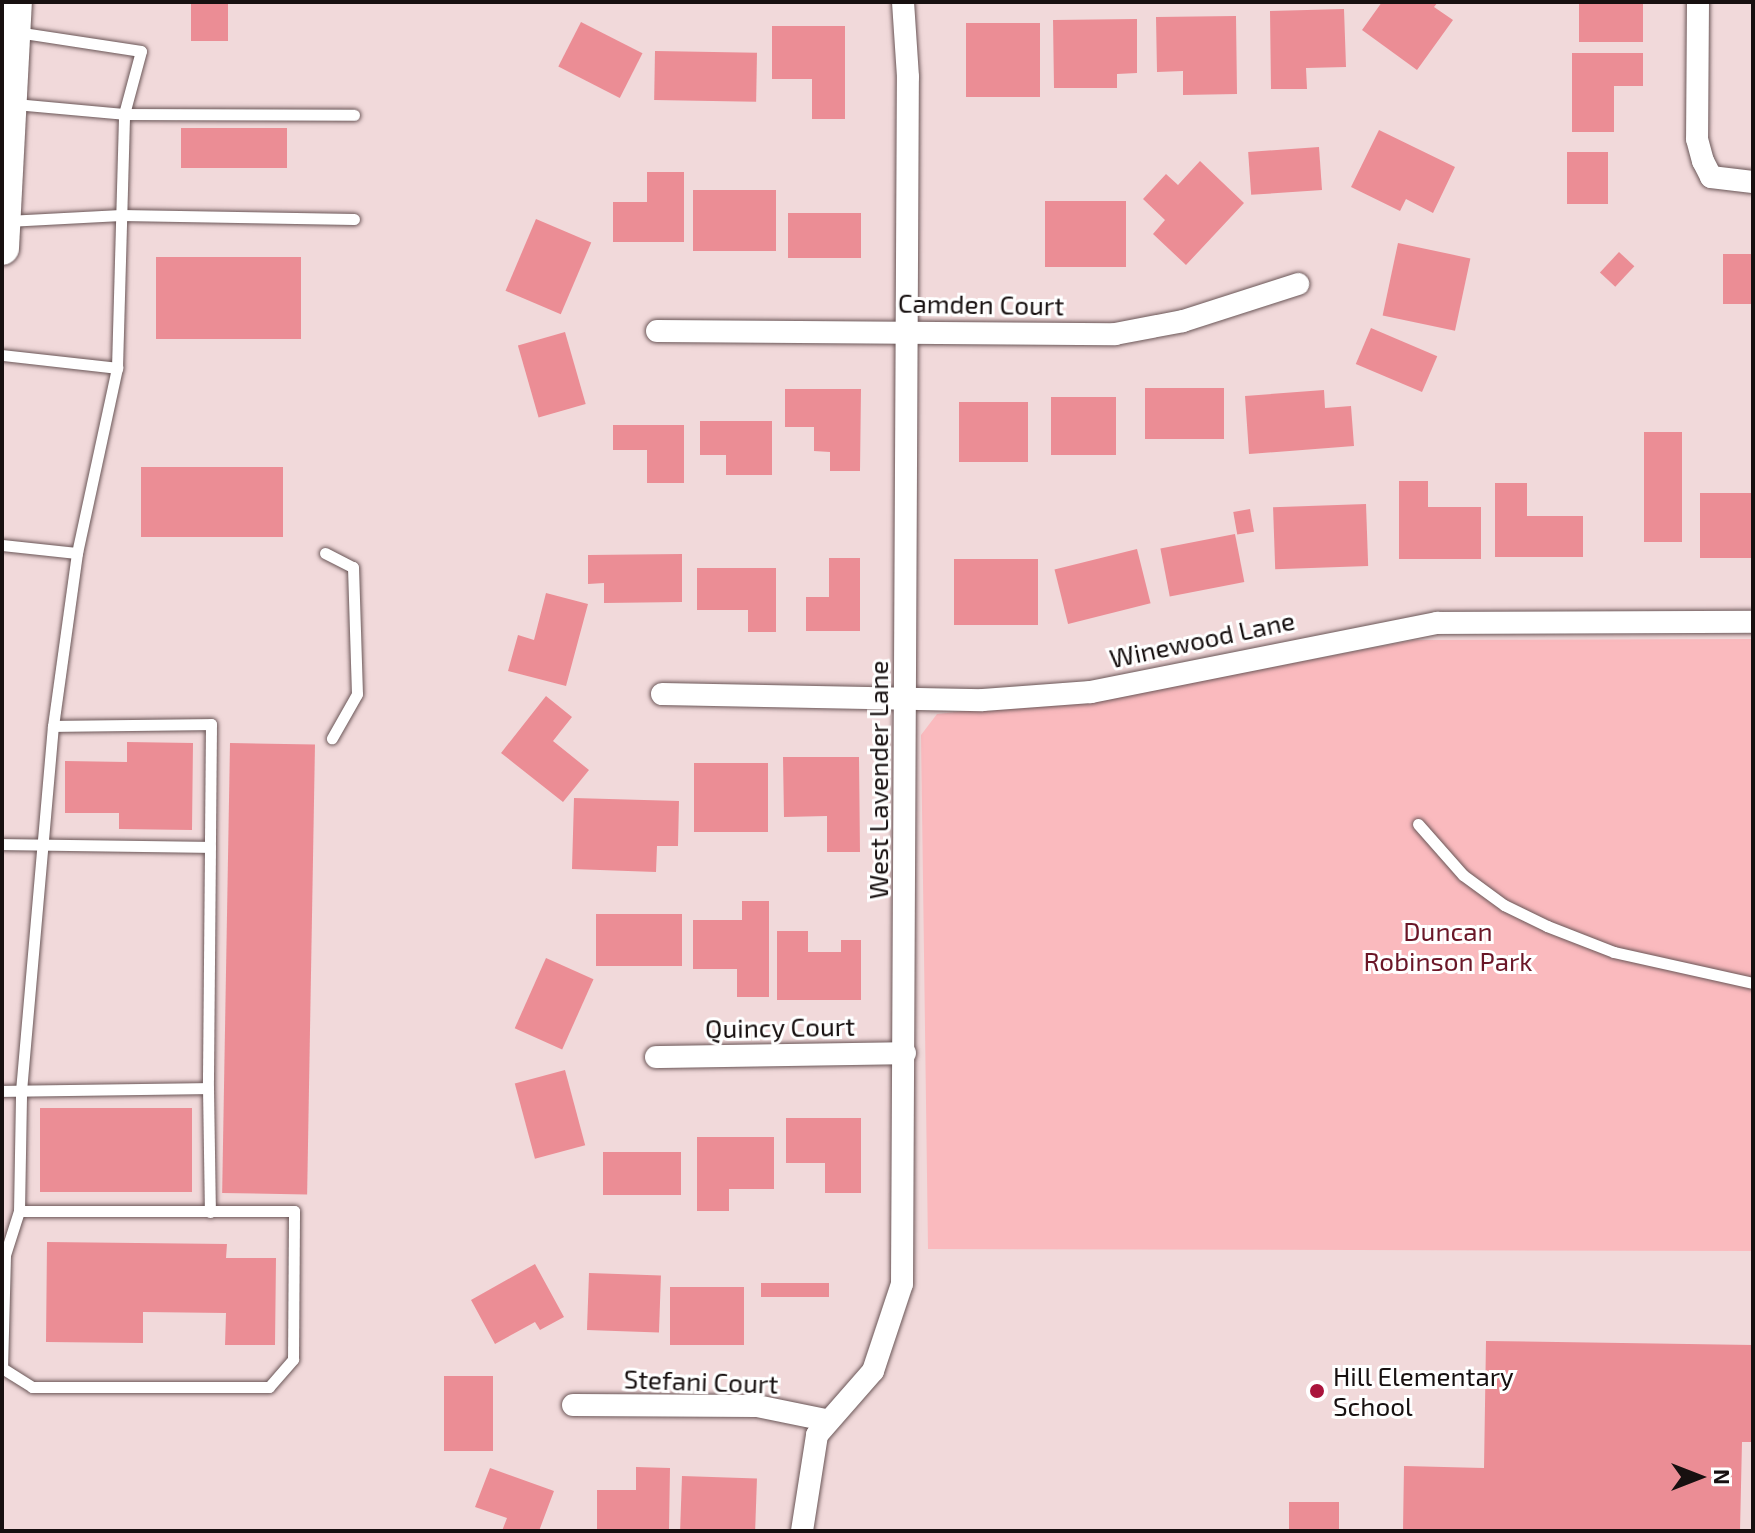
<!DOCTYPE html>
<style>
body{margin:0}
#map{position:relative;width:1755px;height:1533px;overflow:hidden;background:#f1d9da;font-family:"Exo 2",sans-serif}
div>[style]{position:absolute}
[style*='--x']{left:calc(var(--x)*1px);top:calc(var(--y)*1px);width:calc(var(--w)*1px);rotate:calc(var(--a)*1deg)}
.green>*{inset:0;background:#fababe}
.building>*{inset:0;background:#eb8d95;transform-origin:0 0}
.roads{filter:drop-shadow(0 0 2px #6a5657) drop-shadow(0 0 2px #6a5657)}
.lane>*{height:11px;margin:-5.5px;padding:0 5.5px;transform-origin:5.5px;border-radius:5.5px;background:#fff}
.street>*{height:22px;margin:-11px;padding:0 11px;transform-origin:11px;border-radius:11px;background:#fff}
.primary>*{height:34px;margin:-17px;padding:0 17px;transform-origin:17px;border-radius:17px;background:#fff}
.dots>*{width:22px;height:22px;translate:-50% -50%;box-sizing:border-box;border:4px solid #fff;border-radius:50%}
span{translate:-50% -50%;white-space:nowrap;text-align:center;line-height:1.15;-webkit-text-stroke:6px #fff;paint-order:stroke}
.street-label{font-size:26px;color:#171010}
.park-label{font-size:26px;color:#6a1627}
.poi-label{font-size:26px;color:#171010}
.left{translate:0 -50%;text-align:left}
.frame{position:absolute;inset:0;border:4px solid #171010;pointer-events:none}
.north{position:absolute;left:1659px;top:1437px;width:80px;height:80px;-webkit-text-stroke:6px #fff;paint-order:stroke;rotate:90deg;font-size:22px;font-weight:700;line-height:32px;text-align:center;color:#171010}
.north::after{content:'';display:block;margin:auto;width:28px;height:36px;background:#171010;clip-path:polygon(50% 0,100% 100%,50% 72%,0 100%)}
</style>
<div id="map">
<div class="green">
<i style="clip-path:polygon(1753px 639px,1753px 1251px,928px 1249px,921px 735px,937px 714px,1141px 692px,1414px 640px)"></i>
</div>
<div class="building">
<i style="left:191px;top:2px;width:37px;height:39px"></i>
<i style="clip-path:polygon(1382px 2px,1438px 2px,1434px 7px,1453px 20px,1417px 70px,1362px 30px)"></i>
<i style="left:1579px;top:2px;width:64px;height:40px"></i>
<i style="clip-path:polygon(1344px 9px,1346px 67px,1306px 68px,1307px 89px,1271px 89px,1270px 11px)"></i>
<i style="clip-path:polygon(1236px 16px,1237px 94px,1183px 95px,1183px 71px,1157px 72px,1156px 17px)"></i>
<i style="clip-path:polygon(1137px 19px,1137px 73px,1117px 74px,1117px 88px,1054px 88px,1053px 20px)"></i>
<i style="left:581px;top:22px;width:69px;height:50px;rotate:27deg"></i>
<i style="left:966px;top:23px;width:74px;height:74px"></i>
<i style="clip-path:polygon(772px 26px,845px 26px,845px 119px,812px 119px,812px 79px,772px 79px)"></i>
<i style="left:655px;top:51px;width:102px;height:49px;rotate:1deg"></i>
<i style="clip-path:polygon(1572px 53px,1643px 53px,1643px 86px,1614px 86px,1614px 132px,1572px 132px)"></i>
<i style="left:181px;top:128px;width:106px;height:40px"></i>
<i style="clip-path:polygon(1379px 130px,1455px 167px,1433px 213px,1406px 199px,1400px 211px,1351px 187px)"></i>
<i style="left:1319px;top:147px;width:43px;height:71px;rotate:86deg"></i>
<i style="left:1567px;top:152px;width:41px;height:52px"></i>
<i style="clip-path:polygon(1200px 161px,1244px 203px,1186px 265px,1153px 234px,1165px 220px,1143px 199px,1166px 174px,1178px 185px)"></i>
<i style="clip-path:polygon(647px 172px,684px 172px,684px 242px,613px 242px,613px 202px,647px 202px)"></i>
<i style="left:693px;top:190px;width:83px;height:61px"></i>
<i style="left:1045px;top:201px;width:81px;height:66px"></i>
<i style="left:788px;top:213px;width:73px;height:45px"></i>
<i style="left:536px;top:219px;width:60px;height:78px;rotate:23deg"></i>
<i style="left:1398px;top:243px;width:74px;height:74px;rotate:12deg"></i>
<i style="left:1619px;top:252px;width:21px;height:28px;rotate:43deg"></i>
<i style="left:1723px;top:254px;width:30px;height:50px"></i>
<i style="left:156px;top:257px;width:145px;height:82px"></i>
<i style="left:1371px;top:328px;width:72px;height:39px;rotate:23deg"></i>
<i style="left:565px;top:332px;width:75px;height:49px;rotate:74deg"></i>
<i style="left:1145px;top:388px;width:79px;height:51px"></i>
<i style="clip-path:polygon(785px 389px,861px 389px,860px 471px,830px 471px,830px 452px,814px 451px,814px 427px,785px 427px)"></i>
<i style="clip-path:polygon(1324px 390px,1325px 408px,1351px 406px,1354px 446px,1249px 454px,1245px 396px)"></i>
<i style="left:1051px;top:397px;width:65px;height:58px"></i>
<i style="left:959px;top:402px;width:69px;height:60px"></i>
<i style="clip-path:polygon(700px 421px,772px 421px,772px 475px,726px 475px,726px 455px,700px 455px)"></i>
<i style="clip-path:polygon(613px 425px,684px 425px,684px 483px,647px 483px,647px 450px,613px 450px)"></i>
<i style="left:1644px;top:432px;width:38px;height:110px"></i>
<i style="left:141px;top:467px;width:142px;height:70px"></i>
<i style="clip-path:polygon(1399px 481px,1428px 481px,1428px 507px,1481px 507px,1481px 559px,1399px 559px)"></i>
<i style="clip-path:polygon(1495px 483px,1527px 483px,1527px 516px,1583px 516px,1583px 557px,1495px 557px)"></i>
<i style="left:1700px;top:493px;width:53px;height:65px"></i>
<i style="left:1366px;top:504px;width:62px;height:93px;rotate:88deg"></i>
<i style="left:1250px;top:509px;width:23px;height:17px;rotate:80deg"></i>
<i style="left:1235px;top:534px;width:49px;height:76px;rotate:79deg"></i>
<i style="left:1137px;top:549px;width:56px;height:85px;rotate:76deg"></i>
<i style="clip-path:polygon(682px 554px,682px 602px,604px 603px,604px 583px,588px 584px,588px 555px)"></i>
<i style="clip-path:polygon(829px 558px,860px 558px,860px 631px,806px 631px,806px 597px,829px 597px)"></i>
<i style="left:954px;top:559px;width:84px;height:66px"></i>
<i style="clip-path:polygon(697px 568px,776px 568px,776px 632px,748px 632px,748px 610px,697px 610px)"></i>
<i style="clip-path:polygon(546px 593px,588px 604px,566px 686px,508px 671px,518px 635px,534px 640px)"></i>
<i style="clip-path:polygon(546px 696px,572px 717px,553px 741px,589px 770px,563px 802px,501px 753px)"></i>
<i style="clip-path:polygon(127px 742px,193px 743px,192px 830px,119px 829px,119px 813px,65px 813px,65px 761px,127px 762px)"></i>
<i style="left:230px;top:743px;width:85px;height:450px;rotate:1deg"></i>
<i style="clip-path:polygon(783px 757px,859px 757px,860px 852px,827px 852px,827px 816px,784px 817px)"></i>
<i style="left:694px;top:763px;width:74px;height:69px"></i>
<i style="clip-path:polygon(574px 798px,679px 801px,678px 846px,657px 846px,656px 872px,572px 869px)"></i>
<i style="clip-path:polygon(742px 901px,769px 901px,769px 997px,737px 997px,737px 969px,693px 969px,693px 920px,742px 920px)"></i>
<i style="left:596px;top:914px;width:86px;height:52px"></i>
<i style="clip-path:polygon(777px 931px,808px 931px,808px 952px,841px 952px,841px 940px,861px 940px,861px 1000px,777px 1000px)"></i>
<i style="left:546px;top:958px;width:52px;height:77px;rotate:24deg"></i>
<i style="left:565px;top:1070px;width:78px;height:52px;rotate:75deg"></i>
<i style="left:40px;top:1108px;width:152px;height:84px"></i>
<i style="clip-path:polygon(786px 1118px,861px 1118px,861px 1193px,825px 1193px,825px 1163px,786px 1163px)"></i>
<i style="clip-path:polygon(697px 1137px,774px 1137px,774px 1189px,729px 1189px,729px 1211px,697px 1211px)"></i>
<i style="left:603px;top:1152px;width:78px;height:43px"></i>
<i style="clip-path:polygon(47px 1242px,227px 1244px,226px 1258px,276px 1258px,275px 1345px,225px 1345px,226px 1313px,143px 1312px,143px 1343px,46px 1342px)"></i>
<i style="clip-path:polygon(535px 1264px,564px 1317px,540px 1330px,535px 1322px,495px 1344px,471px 1300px)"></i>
<i style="left:589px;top:1273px;width:72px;height:57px;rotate:2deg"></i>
<i style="left:761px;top:1283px;width:68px;height:14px"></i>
<i style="left:670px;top:1287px;width:74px;height:58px"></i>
<i style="clip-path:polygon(1486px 1341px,1753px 1345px,1752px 1442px,1742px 1442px,1740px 1531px,1403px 1531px,1404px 1466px,1484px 1468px)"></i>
<i style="left:444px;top:1376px;width:49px;height:75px"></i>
<i style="clip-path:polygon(636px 1467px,670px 1468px,669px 1531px,597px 1531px,597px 1490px,636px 1490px)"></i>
<i style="clip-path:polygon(490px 1468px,554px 1491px,539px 1531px,502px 1531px,507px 1518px,475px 1507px)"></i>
<i style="left:682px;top:1476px;width:75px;height:55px;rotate:2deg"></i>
<i style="left:1289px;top:1502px;width:50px;height:29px"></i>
</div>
<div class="roads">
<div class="lane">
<i style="--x:15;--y:104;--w:109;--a:5.2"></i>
<i style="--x:124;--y:114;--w:65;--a:-74.9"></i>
<i style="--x:141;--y:51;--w:125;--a:-171.3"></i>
<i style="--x:7;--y:221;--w:114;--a:-3"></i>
<i style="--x:121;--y:215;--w:233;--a:1"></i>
<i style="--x:2;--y:355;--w:116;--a:6.4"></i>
<i style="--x:2;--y:545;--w:75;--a:6.1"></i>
<i style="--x:325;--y:553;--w:31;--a:27"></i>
<i style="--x:353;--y:567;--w:127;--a:88.2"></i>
<i style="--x:357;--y:694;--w:51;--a:119.6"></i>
<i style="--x:53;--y:726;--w:158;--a:-0.7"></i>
<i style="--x:211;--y:724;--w:123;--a:90.5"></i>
<i style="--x:1418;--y:824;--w:68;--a:48.6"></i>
<i style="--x:1463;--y:875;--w:51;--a:36.2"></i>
<i style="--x:1504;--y:905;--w:48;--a:26"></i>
<i style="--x:1547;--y:926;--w:72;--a:21.2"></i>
<i style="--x:1614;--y:952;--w:142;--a:12.6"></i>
<i style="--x:2;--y:844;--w:208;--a:0.8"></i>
<i style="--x:210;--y:847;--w:241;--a:90.5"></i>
<i style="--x:208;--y:1088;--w:206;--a:179.2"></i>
<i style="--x:208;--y:1088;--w:124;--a:89.1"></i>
<i style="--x:19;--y:1211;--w:46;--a:107.7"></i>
<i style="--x:5;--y:1255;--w:113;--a:91.5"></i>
<i style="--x:2;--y:1368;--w:36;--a:32"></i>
<i style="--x:32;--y:1387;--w:237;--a:0"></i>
<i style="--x:269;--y:1387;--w:37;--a:-49"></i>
<i style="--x:293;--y:1359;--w:148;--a:-89.6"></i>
<i style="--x:294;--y:1211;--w:275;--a:180"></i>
<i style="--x:19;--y:1211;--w:120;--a:-89"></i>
<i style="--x:21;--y:1091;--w:366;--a:-85"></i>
<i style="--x:53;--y:726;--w:175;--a:-82.1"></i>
<i style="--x:77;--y:553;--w:189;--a:-77.8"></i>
<i style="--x:117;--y:368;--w:254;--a:-88.4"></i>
<i style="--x:124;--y:114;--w:230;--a:0.2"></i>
</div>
<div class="street">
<i style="--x:1698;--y:2;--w:137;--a:90.4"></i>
<i style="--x:1697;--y:139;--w:23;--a:75"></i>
<i style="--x:1703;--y:161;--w:18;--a:63"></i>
<i style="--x:1711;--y:177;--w:42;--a:6.8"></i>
<i style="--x:657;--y:331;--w:458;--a:0.4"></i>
<i style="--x:1115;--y:334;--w:69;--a:-10.8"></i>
<i style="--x:1183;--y:321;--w:121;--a:-17.8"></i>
<i style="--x:662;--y:694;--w:321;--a:1.1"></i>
<i style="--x:983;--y:700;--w:108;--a:-4.2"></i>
<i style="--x:1091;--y:692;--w:353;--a:-11.3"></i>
<i style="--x:1437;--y:623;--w:316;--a:-0.2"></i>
<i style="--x:656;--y:1057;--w:249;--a:-0.9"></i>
<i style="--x:573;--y:1405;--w:184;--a:0.3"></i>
<i style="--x:757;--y:1406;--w:70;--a:11.5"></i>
<i style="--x:802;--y:1531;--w:97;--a:-81.1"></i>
<i style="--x:817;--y:1435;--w:85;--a:-48.8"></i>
<i style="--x:873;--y:1371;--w:92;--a:-71.6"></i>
<i style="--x:902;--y:1284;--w:1207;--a:-89.72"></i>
<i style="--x:908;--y:77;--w:75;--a:-93.8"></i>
</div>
<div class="primary">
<i style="--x:2;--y:248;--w:246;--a:-87"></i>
</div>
</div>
<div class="dots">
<i style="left:1317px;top:1391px;background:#aa143c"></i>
</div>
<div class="street-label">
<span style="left:981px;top:304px;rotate:1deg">Camden Court</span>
<span style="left:1202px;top:639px;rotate:-12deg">Winewood Lane</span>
<span style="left:878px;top:780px;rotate:-90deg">West Lavender Lane</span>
<span style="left:780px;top:1027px;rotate:-1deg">Quincy Court</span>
<span style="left:701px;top:1381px;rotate:2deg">Stefani Court</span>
</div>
<div class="park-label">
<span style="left:1448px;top:946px">Duncan<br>Robinson Park</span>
</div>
<div class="poi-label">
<span class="left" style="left:1333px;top:1391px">Hill Elementary<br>School</span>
</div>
<div class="frame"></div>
<div class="north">N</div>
</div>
